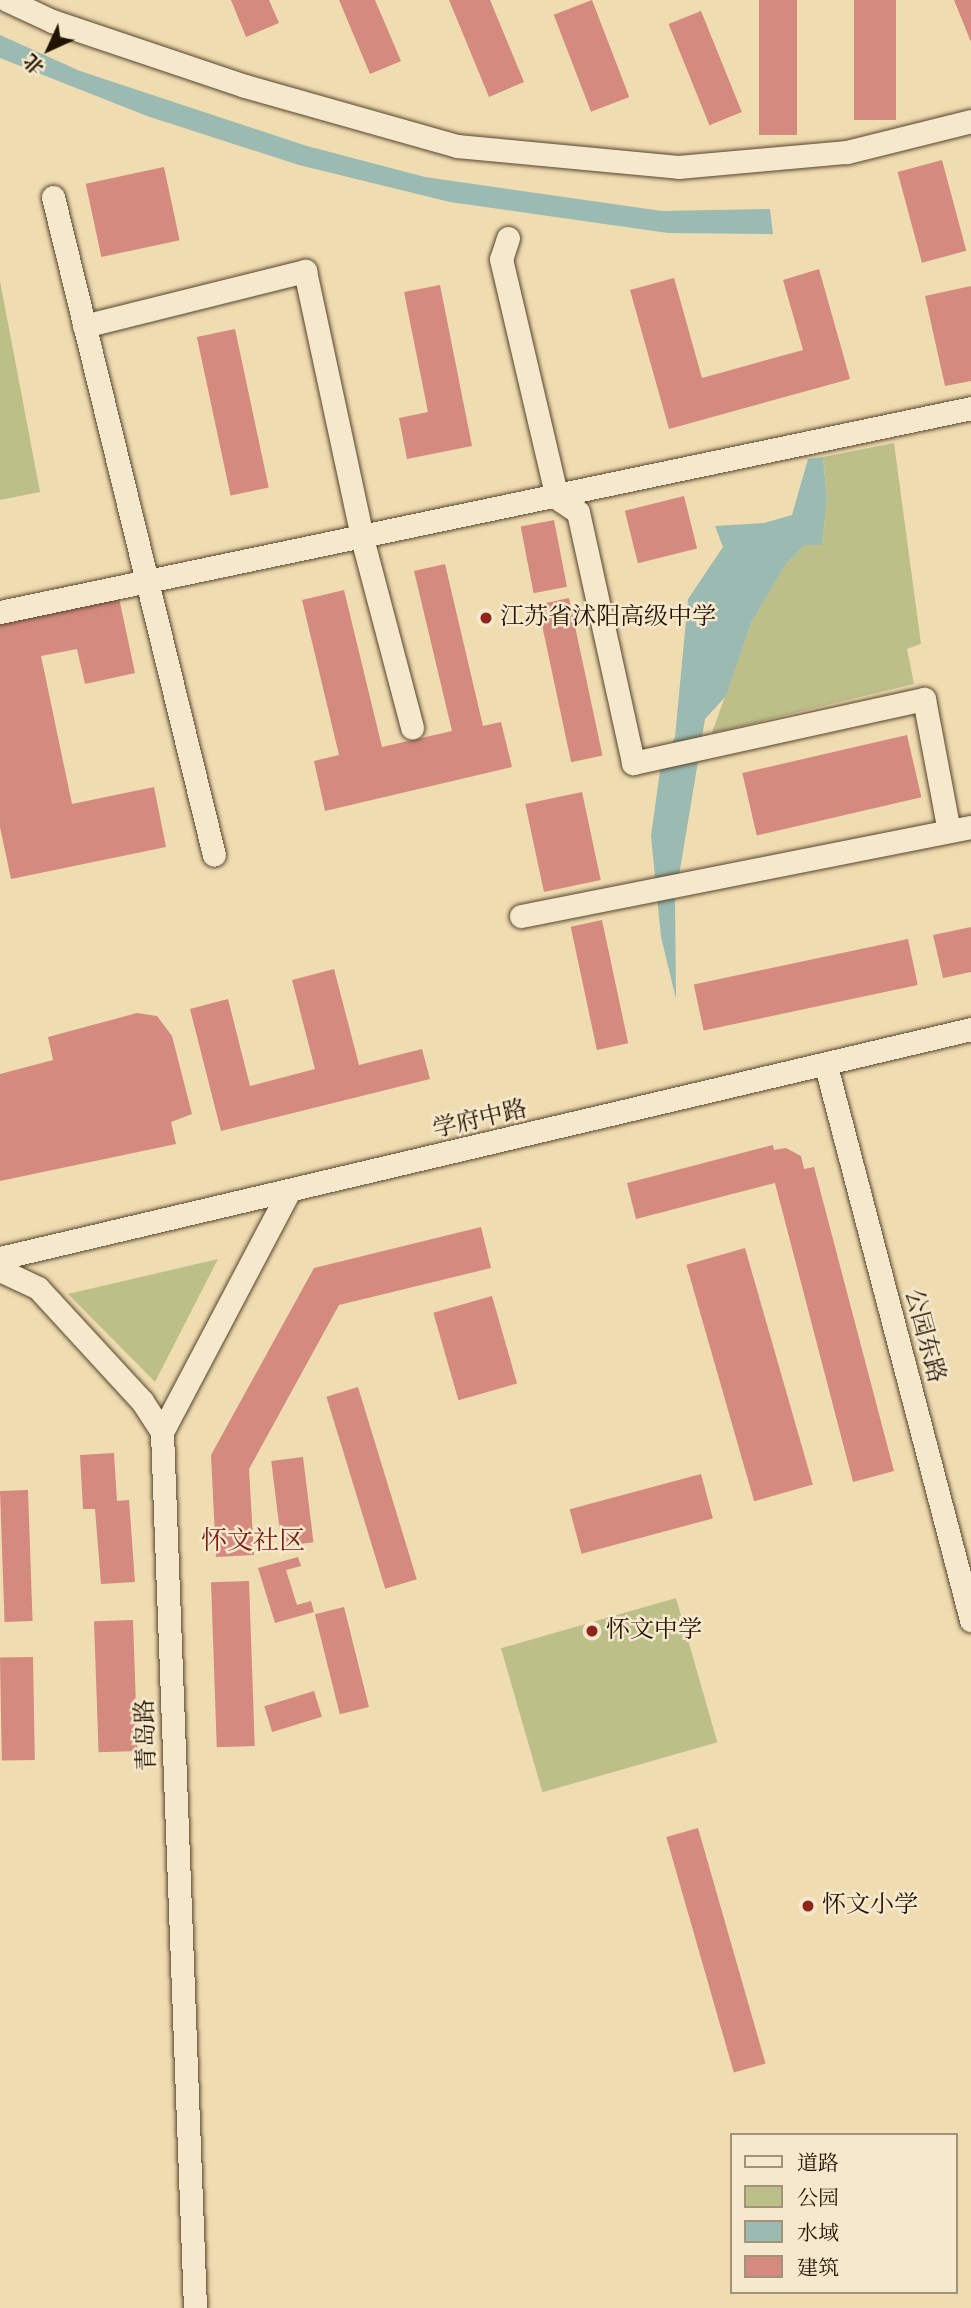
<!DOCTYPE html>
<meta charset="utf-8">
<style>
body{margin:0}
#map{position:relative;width:971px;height:2308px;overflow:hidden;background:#f0dcb1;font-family:"Libre Bodoni","Noto Serif SC",serif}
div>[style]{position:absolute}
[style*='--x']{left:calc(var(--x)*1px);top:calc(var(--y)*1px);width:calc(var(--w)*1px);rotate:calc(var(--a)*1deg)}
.green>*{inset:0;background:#bdbf89;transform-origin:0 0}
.water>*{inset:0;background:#9bbab2}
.building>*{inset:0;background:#d48a7f;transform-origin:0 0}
.roads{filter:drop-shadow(0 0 2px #56452c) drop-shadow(0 0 2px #56452c)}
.minor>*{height:23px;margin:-11.5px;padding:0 11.5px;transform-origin:11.5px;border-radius:11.5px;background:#f5e8cc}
.dots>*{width:19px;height:19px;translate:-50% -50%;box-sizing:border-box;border:4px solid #f5e8cc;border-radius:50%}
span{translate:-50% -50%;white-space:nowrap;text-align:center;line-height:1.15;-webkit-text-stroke:5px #f5e8cc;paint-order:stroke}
.poi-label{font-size:24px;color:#221300}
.left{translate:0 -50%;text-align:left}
.street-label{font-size:24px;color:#221300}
.neighbourhood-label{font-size:26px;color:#7a1f14}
.legend{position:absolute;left:730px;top:2133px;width:228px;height:161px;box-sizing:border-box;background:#f5e8cc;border:2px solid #a1937a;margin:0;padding:9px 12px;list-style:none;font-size:21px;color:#221300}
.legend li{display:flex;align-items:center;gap:14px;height:35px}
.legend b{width:35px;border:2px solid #a1937a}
.north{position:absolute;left:14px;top:14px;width:70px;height:70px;-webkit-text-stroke:5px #f5e8cc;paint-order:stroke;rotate:225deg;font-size:19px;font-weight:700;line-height:28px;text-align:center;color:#221300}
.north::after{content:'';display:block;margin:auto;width:24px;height:32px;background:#221300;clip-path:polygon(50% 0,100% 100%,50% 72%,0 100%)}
</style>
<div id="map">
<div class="green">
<i style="clip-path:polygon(0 281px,40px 492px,0 500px)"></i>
<i style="clip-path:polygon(894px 443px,921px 644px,907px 649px,914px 684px,712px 733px,751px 623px,765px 598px,785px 565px,805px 545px,822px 545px,827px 498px,823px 457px)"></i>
<i style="clip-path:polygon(218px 1259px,155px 1382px,68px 1294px)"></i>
<i style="left:676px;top:1598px;width:150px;height:182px;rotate:74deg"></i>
</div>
<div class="water">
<i style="clip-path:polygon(0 35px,80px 71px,307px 146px,425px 177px,662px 211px,770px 209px,773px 234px,668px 233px,450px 202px,299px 165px,147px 116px,0 58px)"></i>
<i style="clip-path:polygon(823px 457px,827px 498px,822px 545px,805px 545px,785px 565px,751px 623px,726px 696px,705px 719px,675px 900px,676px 999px,661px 937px,651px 836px,660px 771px,675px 737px,688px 599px,723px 547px,715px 526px,764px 523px,792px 515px,808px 459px)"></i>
</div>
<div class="building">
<i style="clip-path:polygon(231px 0,269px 0,279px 23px,246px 37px)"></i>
<i style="clip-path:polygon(339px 0,375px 0,401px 61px,370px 74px)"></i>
<i style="clip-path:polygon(449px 0,490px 0,524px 82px,489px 97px)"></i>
<i style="left:592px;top:0;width:104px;height:41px;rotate:69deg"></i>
<i style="left:759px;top:0;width:38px;height:135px"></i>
<i style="left:854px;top:0;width:42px;height:120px"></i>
<i style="clip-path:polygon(954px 0,971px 0,971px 42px)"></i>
<i style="left:701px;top:11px;width:109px;height:35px;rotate:68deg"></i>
<i style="left:942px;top:160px;width:94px;height:46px;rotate:75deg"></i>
<i style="left:164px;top:167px;width:75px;height:80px;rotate:78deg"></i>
<i style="clip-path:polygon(819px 269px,850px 379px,669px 429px,630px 290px,674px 278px,702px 378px,803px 350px,783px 280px)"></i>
<i style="clip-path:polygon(440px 285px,472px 446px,407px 459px,399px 418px,428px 412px,404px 292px)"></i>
<i style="clip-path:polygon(971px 286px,971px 381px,945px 386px,925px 296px)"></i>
<i style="left:235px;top:329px;width:162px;height:39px;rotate:78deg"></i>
<i style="left:684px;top:496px;width:54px;height:61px;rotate:76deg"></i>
<i style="left:554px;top:520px;width:68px;height:34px;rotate:79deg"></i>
<i style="clip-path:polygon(445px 564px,483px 726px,501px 722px,512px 767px,325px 811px,314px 761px,339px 755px,302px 600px,344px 590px,382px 747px,452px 731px,414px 571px)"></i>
<i style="clip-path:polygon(119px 598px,135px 673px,85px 684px,77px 649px,41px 656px,72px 804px,154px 787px,166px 847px,11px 879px,0 827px,0 623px)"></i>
<i style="left:569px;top:598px;width:161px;height:32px;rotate:78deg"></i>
<i style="left:907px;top:735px;width:64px;height:169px;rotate:77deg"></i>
<i style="left:582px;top:792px;width:90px;height:58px;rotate:78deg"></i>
<i style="left:602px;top:920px;width:126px;height:32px;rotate:78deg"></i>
<i style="clip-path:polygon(971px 927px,971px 972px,943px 978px,933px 935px)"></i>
<i style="left:908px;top:939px;width:47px;height:219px;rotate:78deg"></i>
<i style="clip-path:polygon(334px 969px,359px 1065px,422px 1049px,430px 1079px,221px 1131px,190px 1009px,228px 999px,250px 1086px,315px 1069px,292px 980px)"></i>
<i style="clip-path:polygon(137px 1013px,157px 1016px,172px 1036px,192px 1114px,171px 1122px,176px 1144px,0 1181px,0 1074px,53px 1060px,48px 1037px)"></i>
<i style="clip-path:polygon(773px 1145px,774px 1150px,786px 1148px,801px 1156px,804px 1169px,814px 1167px,894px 1471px,853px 1482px,775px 1183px,636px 1219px,627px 1183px)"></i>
<i style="clip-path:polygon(481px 1227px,491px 1268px,339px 1305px,249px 1469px,254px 1555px,216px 1557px,211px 1455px,314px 1268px)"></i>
<i style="left:745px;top:1248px;width:246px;height:61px;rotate:74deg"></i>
<i style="left:492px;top:1296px;width:91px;height:61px;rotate:74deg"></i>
<i style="left:358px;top:1387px;width:201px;height:33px;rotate:73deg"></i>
<i style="clip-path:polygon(114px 1453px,117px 1501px,129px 1500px,135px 1582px,101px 1584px,95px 1509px,83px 1509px,80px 1455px)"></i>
<i style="left:303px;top:1457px;width:86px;height:32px;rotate:83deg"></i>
<i style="left:701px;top:1474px;width:46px;height:136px;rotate:75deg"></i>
<i style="left:28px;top:1490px;width:131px;height:28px;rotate:88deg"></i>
<i style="clip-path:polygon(298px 1557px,301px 1566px,286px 1570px,297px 1605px,311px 1601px,314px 1612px,275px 1623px,258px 1568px)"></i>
<i style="left:249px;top:1581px;width:165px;height:38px;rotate:88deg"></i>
<i style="left:344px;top:1607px;width:103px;height:30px;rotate:76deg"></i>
<i style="left:133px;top:1620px;width:131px;height:39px;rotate:88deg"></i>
<i style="left:33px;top:1657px;width:103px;height:33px;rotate:89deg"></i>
<i style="left:314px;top:1691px;width:27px;height:52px;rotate:73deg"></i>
<i style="left:698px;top:1828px;width:245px;height:33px;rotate:74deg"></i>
</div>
<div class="roads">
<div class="minor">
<i style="--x:7;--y:0;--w:50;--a:25"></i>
<i style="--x:52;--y:21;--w:204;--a:18.6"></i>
<i style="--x:245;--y:86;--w:220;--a:15.8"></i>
<i style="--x:457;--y:146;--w:222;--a:5.4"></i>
<i style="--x:678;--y:167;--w:170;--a:-5.1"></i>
<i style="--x:847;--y:152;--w:128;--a:-14"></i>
<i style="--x:53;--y:197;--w:677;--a:76.25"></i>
<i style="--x:508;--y:238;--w:22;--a:108"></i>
<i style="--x:501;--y:259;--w:245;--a:76.8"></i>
<i style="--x:557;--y:498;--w:25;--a:34"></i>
<i style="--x:578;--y:512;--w:257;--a:77.6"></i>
<i style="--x:633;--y:763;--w:298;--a:-12.4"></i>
<i style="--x:924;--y:699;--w:134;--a:79.3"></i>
<i style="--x:84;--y:326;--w:228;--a:-14"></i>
<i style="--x:305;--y:271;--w:273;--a:77.9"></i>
<i style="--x:362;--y:538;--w:196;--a:75.2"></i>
<i style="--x:0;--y:612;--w:992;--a:-11.86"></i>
<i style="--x:521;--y:916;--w:459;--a:-11.2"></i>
<i style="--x:826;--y:1066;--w:573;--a:75.33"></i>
<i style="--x:0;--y:1258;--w:998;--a:-13.27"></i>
<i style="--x:0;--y:1270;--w:42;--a:25.3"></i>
<i style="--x:38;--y:1288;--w:154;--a:47.4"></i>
<i style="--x:142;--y:1401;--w:37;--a:57"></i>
<i style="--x:195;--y:2308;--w:877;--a:-92.16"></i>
<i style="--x:162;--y:1432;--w:272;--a:-62.2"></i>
</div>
</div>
<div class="dots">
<i style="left:486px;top:618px;background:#8f2418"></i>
<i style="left:592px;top:1631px;background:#8f2418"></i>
<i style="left:808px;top:1906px;background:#8f2418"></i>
</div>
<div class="poi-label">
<span class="left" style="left:500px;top:618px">江苏省沭阳高级中学</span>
<span class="left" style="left:606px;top:1631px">怀文中学</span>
<span class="left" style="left:822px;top:1906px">怀文小学</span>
</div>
<div class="street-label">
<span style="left:480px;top:1120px;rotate:-13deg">学府中路</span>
<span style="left:924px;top:1336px;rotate:75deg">公园东路</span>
<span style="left:147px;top:1735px;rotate:-92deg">青岛路</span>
</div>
<div class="neighbourhood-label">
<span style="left:253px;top:1542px">怀文社区</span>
</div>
<ul class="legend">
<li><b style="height:9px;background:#f5e8cc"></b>道路</li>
<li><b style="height:19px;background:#bdbf89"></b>公园</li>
<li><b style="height:19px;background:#9bbab2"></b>水域</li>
<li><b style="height:19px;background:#d48a7f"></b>建筑</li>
</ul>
<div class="north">北</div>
</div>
